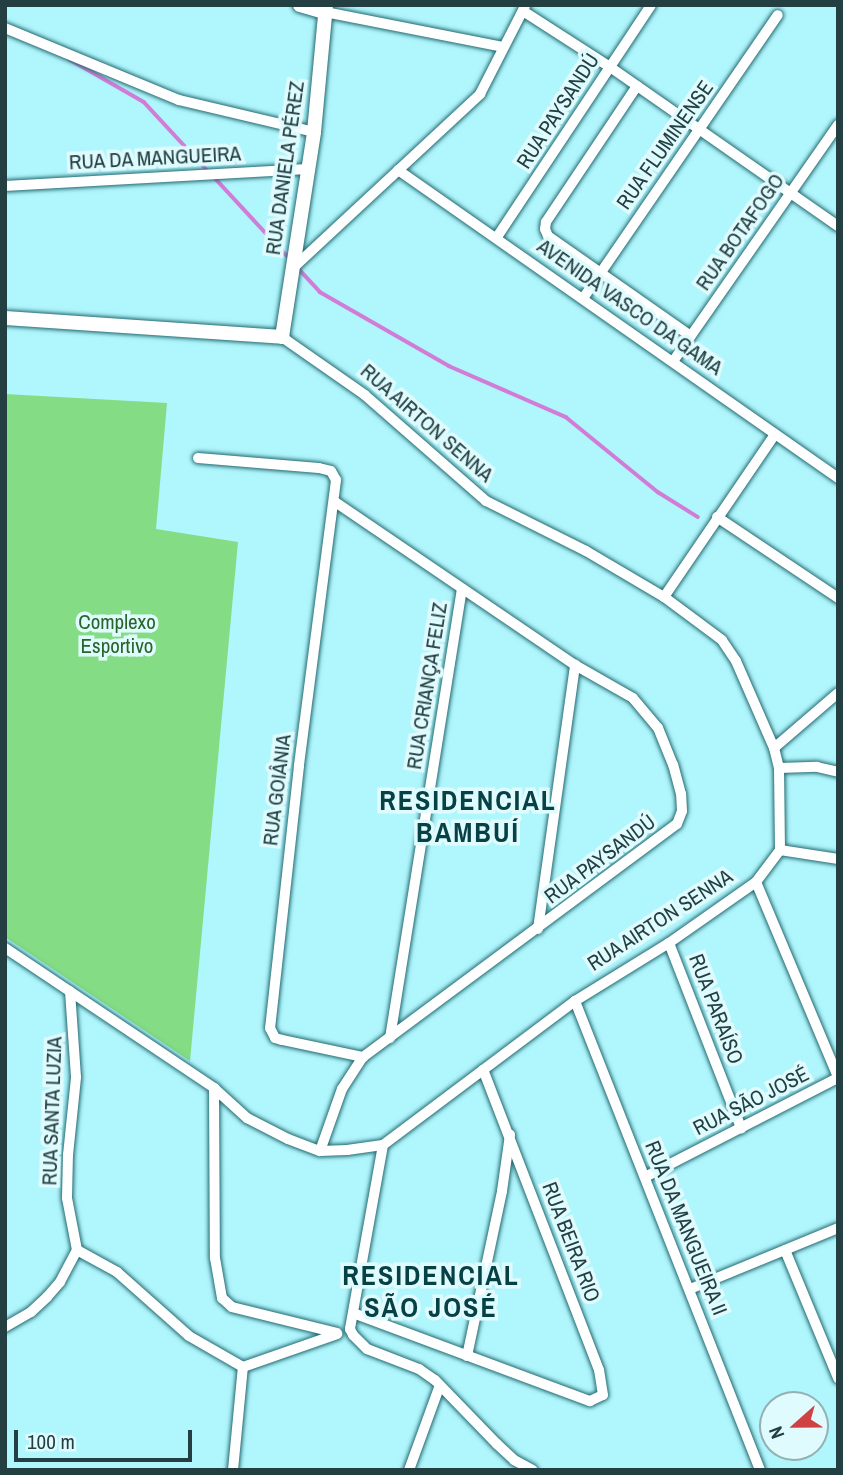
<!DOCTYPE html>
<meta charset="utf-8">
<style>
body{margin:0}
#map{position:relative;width:843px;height:1475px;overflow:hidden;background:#b0f6fd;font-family:"Archivo Narrow",sans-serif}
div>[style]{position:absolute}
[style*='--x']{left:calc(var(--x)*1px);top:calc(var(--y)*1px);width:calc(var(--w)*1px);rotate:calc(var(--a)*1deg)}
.green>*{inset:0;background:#84dc85}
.stream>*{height:3.5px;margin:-1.75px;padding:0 1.75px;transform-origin:1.75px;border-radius:1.75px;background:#d17dd8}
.roads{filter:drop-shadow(0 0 2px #236a71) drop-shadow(0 0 2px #236a71)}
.street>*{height:10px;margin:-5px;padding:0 5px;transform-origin:5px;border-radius:5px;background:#fff}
.secondary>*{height:14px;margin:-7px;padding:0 7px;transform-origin:7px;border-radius:7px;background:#fff}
span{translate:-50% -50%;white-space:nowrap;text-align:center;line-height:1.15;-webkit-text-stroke:7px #e0fbfe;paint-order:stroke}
.street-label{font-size:21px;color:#233f42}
.park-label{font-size:21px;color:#276529}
.district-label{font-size:28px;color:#064146;font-weight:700;letter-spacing:2px}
.frame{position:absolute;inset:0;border:7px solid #233f42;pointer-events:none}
.north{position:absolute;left:759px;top:1391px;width:70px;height:70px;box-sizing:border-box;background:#e0fbfe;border:2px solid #94b0b3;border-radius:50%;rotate:249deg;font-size:19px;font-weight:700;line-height:28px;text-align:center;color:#233f42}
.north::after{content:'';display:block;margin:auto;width:24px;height:32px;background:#d04143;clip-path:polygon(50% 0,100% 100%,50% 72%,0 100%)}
.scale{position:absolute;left:14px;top:1430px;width:178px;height:32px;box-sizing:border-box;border:4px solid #233f42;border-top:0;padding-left:9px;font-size:21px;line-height:24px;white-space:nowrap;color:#233f42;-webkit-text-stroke:5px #e0fbfe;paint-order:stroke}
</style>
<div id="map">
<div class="green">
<i style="clip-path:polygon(5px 394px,167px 403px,156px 529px,238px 542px,190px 1061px,5px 937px)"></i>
</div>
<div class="stream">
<i style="--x:69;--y:59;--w:86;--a:29.8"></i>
<i style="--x:144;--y:102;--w:94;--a:47.2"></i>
<i style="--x:214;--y:177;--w:112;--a:47.2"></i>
<i style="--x:297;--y:267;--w:34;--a:47"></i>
<i style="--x:320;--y:292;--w:149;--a:29.8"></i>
<i style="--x:449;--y:366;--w:128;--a:23.6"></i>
<i style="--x:566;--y:417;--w:119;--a:39.2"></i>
<i style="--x:658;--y:492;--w:47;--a:32"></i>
</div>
<div class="roads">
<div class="street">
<i style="--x:523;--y:11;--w:103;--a:32.8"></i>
<i style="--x:610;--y:67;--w:278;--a:34.9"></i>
<i style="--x:325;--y:12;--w:181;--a:11.1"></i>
<i style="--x:5;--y:28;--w:188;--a:22.5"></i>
<i style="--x:179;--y:100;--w:139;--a:13.3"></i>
<i style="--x:637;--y:86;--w:164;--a:123.8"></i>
<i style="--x:546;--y:222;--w:7;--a:98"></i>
<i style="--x:545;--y:229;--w:8;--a:67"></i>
<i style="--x:548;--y:236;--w:174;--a:35"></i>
<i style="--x:398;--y:170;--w:537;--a:34.99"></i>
<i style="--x:5;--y:186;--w:302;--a:-3.2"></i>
<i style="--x:497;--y:237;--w:278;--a:-56.4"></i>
<i style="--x:292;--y:269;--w:257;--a:-42.9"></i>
<i style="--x:480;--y:94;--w:99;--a:-62.9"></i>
<i style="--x:584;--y:297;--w:342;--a:-55.5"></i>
<i style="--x:674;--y:360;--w:287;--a:-55.1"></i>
<i style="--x:198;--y:458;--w:121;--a:4.7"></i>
<i style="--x:319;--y:468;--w:12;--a:14"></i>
<i style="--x:331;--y:471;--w:10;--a:61"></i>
<i style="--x:336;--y:480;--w:288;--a:97.4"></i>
<i style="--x:299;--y:766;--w:264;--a:96.3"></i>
<i style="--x:270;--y:1028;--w:11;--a:63"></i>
<i style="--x:275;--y:1038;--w:7;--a:16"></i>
<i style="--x:282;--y:1040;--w:83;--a:11.9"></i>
<i style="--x:717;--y:517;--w:146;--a:33.8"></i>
<i style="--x:664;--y:597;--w:197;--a:-55.7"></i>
<i style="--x:774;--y:748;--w:84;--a:-40.7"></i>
<i style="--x:779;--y:768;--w:38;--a:-2"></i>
<i style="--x:817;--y:767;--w:22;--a:13"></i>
<i style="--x:780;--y:850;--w:59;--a:8.8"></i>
<i style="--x:756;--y:882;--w:212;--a:67.2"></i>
<i style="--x:538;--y:929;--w:267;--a:-82"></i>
<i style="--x:669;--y:943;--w:199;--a:68.7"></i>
<i style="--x:5;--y:948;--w:252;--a:33.8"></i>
<i style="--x:214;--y:1088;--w:45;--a:42.3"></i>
<i style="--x:247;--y:1118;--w:46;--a:27.1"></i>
<i style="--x:288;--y:1139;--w:34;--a:21"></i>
<i style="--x:320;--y:1151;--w:27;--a:-2"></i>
<i style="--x:347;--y:1150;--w:36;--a:-8"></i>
<i style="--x:383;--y:1145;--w:240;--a:-36.9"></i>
<i style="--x:575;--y:1001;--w:110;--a:-31.7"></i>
<i style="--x:669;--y:943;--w:106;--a:-35"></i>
<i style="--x:756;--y:882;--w:40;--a:-53"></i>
<i style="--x:780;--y:850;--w:82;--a:-90.7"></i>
<i style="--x:779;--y:768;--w:21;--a:-104"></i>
<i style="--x:774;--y:748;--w:95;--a:-113.6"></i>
<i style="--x:736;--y:661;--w:25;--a:-124"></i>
<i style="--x:722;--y:640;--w:72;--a:-143.4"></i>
<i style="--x:664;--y:597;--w:91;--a:-149.5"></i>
<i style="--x:586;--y:551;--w:112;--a:-153.4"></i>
<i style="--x:486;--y:501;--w:161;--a:-138.8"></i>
<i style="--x:365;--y:395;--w:101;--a:-145.1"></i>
<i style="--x:575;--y:1001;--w:504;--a:68.47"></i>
<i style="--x:390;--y:1038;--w:455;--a:-80.9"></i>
<i style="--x:214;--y:1088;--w:170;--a:89.7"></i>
<i style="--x:215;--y:1258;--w:41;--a:80.1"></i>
<i style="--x:222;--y:1298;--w:13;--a:42"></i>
<i style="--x:232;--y:1307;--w:108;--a:13.9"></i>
<i style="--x:383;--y:1145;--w:187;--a:100.2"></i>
<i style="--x:350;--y:1329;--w:7;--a:63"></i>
<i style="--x:353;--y:1335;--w:20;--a:45"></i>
<i style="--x:367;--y:1349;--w:56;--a:21"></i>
<i style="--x:419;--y:1369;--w:19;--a:35"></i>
<i style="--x:435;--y:1380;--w:89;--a:45.9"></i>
<i style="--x:497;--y:1444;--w:23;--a:43"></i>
<i style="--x:514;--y:1460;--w:21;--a:28"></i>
<i style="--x:320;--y:1151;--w:66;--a:-70.5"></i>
<i style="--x:342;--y:1089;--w:38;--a:-57"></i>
<i style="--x:363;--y:1057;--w:391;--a:-36.6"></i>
<i style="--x:677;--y:824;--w:14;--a:-69"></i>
<i style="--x:682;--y:811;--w:17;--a:-93"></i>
<i style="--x:681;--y:794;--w:30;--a:-105"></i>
<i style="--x:673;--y:765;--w:40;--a:-112"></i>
<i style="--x:658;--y:728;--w:39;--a:-130"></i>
<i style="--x:633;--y:698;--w:67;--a:-150.4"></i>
<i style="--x:575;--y:665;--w:290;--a:-145.8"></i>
<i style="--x:645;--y:1177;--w:217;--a:-27.2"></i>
<i style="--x:77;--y:1250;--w:46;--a:28.8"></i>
<i style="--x:117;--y:1272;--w:96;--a:41.6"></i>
<i style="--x:189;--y:1336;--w:62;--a:29.9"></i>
<i style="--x:243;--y:1367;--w:100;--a:-19.3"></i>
<i style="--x:785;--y:1250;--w:139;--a:67.5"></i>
<i style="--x:690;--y:1289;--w:160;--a:-22.4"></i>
<i style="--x:353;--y:1313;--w:253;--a:20.4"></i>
<i style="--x:590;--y:1401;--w:14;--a:-25"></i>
<i style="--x:603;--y:1395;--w:25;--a:-99"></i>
<i style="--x:599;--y:1370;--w:322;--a:-111.1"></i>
<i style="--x:5;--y:1327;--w:30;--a:-30"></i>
<i style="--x:31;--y:1312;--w:22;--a:-43"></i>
<i style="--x:47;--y:1297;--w:20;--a:-49"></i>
<i style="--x:60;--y:1282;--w:36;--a:-62"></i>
<i style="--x:77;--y:1250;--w:53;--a:-100.9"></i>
<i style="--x:67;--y:1198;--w:43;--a:-88.7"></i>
<i style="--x:68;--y:1155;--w:78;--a:-84.1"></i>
<i style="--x:76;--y:1077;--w:86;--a:-94"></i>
<i style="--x:467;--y:1356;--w:169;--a:-78"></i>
<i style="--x:502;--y:1191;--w:57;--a:-81.9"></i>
<i style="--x:233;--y:1470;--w:103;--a:-84.5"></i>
<i style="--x:409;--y:1470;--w:90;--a:-70"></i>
</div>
<div class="secondary">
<i style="--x:300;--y:5;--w:26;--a:16"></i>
<i style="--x:5;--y:318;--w:278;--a:3.9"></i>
<i style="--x:282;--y:337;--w:207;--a:-81.1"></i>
<i style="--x:314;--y:132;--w:128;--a:-84.6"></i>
</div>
</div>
<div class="street-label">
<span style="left:558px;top:111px;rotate:-57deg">RUA PAYSANDÚ</span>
<span style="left:665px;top:145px;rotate:-55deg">RUA FLUMINENSE</span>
<span style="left:155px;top:158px;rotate:-3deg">RUA DA MANGUEIRA</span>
<span style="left:285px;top:168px;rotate:-82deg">RUA DANIELA PÉREZ</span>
<span style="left:740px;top:232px;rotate:-55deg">RUA BOTAFOGO</span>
<span style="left:630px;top:307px;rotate:35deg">AVENIDA VASCO DA GAMA</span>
<span style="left:427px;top:423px;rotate:41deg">RUA AIRTON SENNA</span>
<span style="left:427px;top:686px;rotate:-81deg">RUA CRIANÇA FELIZ</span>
<span style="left:277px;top:790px;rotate:-83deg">RUA GOIÂNIA</span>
<span style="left:600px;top:859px;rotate:-37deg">RUA PAYSANDÚ</span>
<span style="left:660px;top:920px;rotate:-33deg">RUA AIRTON SENNA</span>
<span style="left:716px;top:1009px;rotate:69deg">RUA PARAÍSO</span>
<span style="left:751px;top:1101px;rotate:-27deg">RUA SÃO JOSÉ</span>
<span style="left:52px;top:1111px;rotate:-88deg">RUA SANTA LUZIA</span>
<span style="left:686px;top:1228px;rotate:68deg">RUA DA MANGUEIRA II</span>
<span style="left:571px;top:1242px;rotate:69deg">RUA BEIRA RIO</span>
</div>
<div class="park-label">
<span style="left:117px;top:634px">Complexo<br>Esportivo</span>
</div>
<div class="district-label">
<span style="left:468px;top:816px">RESIDENCIAL<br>BAMBUÍ</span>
<span style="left:431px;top:1291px">RESIDENCIAL<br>SÃO JOSÉ</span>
</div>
<div class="frame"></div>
<div class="north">N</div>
<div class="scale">100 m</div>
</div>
